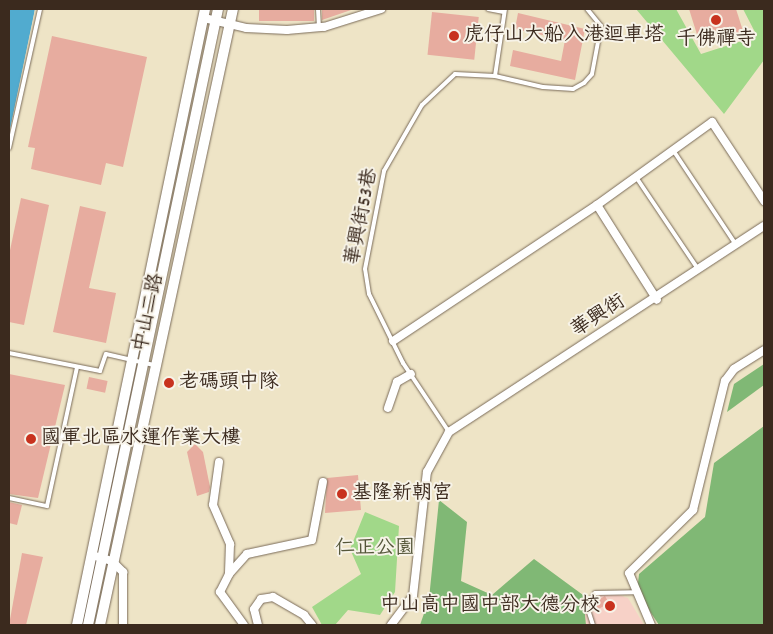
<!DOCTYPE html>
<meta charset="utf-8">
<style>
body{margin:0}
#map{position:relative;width:773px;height:634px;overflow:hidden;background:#eee4c6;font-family:Dekko,"LXGW WenKai TC",sans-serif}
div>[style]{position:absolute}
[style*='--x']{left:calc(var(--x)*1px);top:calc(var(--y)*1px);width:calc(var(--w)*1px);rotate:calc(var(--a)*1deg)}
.built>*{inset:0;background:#f7d1c7}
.green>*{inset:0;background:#a1d889}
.forest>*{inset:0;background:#80b875}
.water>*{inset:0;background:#51abcf}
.pier>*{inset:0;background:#eee4c6}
.building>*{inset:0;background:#e7ac9f;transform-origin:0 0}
.roads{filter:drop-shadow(0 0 1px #7a6b59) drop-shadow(0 0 1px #7a6b59)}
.service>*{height:4px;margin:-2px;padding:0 2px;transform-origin:2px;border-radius:2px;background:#fff}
.minor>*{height:8px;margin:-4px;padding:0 4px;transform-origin:4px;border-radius:4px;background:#fff}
.tertiary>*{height:10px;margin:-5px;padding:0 5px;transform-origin:5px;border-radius:5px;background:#fff}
.dots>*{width:14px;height:14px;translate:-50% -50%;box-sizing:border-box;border:2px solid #f7f3e8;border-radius:50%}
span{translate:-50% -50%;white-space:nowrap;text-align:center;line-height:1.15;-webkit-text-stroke:4px #f7f3e8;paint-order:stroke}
.poi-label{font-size:20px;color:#3b2a1e}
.left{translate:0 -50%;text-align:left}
.right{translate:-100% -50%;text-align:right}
.street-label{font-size:20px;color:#3b2a1e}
.park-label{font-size:20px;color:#545639}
.frame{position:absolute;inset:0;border:10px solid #3b2a1e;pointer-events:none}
</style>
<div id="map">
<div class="built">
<i style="clip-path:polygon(609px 592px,628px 598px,644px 625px,586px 625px,583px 613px,594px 596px)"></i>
</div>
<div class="green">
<i style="clip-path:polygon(636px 9px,676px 9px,701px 54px,757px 36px,743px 9px,764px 9px,764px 60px,724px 114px)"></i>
<i style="clip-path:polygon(365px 512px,399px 526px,395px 592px,380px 615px,348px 610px,335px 625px,322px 625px,312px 607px,361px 574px,350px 549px)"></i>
</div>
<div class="forest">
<i style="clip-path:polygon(764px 364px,764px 385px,727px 412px,734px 384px)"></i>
<i style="clip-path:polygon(764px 426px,764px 625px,659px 625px,637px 592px,639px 574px,705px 517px,714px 463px)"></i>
<i style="clip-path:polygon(439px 500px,467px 522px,461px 581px,492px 595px,534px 559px,583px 595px,586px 625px,420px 625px,429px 599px)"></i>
</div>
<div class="water">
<i style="clip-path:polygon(9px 9px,35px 9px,9px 134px)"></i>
</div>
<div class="pier">
<i style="clip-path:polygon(35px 9px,38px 9px,9px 136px,33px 20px)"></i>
</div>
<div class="building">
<i style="left:259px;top:9px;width:55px;height:12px"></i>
<i style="clip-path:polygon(322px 9px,351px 9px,351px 10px,322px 20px)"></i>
<i style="clip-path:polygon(689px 9px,736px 9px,743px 31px,700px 44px)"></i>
<i style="left:432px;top:12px;width:47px;height:43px;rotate:6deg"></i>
<i style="clip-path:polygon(518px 13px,585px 29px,575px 80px,510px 66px,513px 50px,561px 61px,565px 40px,515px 29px)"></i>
<i style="clip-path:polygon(52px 36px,147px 57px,123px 167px,106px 163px,101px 185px,31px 169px,35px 148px,28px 147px)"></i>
<i style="clip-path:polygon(21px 198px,49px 205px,24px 325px,9px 322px,9px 255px)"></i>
<i style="clip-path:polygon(80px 206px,106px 212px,89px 288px,116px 293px,106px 343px,53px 332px)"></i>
<i style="clip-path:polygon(9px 374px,65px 385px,38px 498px,9px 494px)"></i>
<i style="left:89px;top:377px;width:19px;height:12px;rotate:12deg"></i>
<i style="clip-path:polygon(195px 444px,203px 452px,210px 487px,209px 492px,197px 496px,187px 452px)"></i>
<i style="clip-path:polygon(358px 475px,361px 510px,325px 513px,327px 478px)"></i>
<i style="clip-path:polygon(9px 502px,22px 505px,17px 525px,9px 523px)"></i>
<i style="clip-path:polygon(22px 553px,43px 557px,26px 625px,9px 625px)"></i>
<i style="left:605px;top:596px;width:8px;height:14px;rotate:60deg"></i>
</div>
<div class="roads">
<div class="service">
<i style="--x:318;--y:9;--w:19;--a:87"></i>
<i style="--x:488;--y:9;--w:16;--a:11"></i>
<i style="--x:495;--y:76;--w:68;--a:-81.5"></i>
<i style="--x:9;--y:148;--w:142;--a:-77.4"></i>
<i style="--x:673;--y:150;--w:114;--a:56.4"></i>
<i style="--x:636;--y:177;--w:111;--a:56"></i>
<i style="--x:9;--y:353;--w:93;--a:11.2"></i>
<i style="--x:100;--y:371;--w:18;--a:-71"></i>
<i style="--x:106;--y:354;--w:49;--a:12.9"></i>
<i style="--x:449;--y:432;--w:83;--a:-123.7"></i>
<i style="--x:403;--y:363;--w:77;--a:-116.2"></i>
<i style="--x:369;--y:294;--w:25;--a:-99"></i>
<i style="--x:365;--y:269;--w:100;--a:-79"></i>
<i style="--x:384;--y:171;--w:76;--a:-60.1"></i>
<i style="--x:422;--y:105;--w:45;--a:-43.2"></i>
<i style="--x:455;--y:74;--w:40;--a:2.9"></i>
<i style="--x:495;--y:76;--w:49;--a:12.9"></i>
<i style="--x:543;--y:87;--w:30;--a:4"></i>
<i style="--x:573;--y:89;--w:13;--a:-29"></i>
<i style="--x:584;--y:83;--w:12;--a:-48"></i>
<i style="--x:592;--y:74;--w:49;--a:-79.4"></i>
<i style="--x:601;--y:26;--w:22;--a:-129"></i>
<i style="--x:9;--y:498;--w:39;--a:12"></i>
<i style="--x:47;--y:506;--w:142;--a:-77.8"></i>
<i style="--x:593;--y:625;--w:20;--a:-108"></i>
<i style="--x:587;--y:606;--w:15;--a:-58"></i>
<i style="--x:595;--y:593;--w:39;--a:-1"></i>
</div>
<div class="minor">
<i style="--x:204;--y:18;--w:43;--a:13.4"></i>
<i style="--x:246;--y:28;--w:41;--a:2.8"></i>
<i style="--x:287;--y:30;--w:37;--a:-5"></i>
<i style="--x:324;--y:27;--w:60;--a:-17.5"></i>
<i style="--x:597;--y:205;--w:142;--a:-35.8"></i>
<i style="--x:712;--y:122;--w:95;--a:56.6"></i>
<i style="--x:393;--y:341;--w:245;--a:-33.7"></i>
<i style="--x:597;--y:205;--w:112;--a:57.7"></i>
<i style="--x:388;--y:408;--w:28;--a:-71"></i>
<i style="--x:397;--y:382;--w:16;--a:-30"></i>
<i style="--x:219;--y:462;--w:43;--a:97.9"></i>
<i style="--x:213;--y:505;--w:43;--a:66.4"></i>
<i style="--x:230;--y:544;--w:30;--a:92"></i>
<i style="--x:92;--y:555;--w:21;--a:17"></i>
<i style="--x:112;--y:561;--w:16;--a:45"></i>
<i style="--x:123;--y:572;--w:53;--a:90"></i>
<i style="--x:244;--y:625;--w:41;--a:-126"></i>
<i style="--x:220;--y:592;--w:20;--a:-63"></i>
<i style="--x:229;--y:574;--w:27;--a:-48"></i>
<i style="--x:247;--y:554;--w:66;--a:-12.2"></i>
<i style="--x:312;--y:540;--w:59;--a:-79.3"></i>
<i style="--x:258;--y:625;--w:16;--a:-104"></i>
<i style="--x:254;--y:609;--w:12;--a:-55"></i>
<i style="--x:261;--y:599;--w:12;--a:-9"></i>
<i style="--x:273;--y:597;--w:36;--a:30"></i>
<i style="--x:304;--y:615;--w:13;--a:51"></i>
<i style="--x:391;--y:625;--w:36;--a:-53"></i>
<i style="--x:413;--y:596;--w:125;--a:-83.6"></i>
<i style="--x:427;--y:472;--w:46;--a:-61.2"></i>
<i style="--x:449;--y:432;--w:376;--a:-33.2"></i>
<i style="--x:651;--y:625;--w:56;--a:-112.9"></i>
<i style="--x:629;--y:573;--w:90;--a:-44.5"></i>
<i style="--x:693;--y:510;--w:133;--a:-76.1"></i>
<i style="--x:725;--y:381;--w:15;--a:-53"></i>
<i style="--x:734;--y:369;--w:36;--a:-32"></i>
</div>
<div class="tertiary">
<i style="--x:77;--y:625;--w:629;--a:-78.26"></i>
<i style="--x:88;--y:625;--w:630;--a:-78.08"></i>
<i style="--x:100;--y:625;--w:630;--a:-77.82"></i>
</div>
</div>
<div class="dots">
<i style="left:716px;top:20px;background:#c8321e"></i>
<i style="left:454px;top:36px;background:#c8321e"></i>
<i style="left:169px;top:383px;background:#c8321e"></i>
<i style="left:31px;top:439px;background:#c8321e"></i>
<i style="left:342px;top:494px;background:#c8321e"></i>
<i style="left:610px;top:606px;background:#c8321e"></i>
</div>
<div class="poi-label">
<span class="left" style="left:464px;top:36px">虎仔山大船入港迴車塔</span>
<span style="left:716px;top:40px">千佛禪寺</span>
<span class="left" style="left:179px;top:383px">老碼頭中隊</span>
<span class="left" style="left:41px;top:439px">國軍北區水運作業大樓</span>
<span class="left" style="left:352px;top:494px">基隆新朝宮</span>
<span class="right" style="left:600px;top:606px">中山高中國中部大德分校</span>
</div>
<div class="street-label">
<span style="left:363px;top:217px;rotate:-79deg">華興街53巷</span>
<span style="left:150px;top:313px;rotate:-78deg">中山二路</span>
<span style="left:599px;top:317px;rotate:-33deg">華興街</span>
</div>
<div class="park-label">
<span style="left:375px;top:549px">仁正公園</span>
</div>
<div class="frame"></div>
</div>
